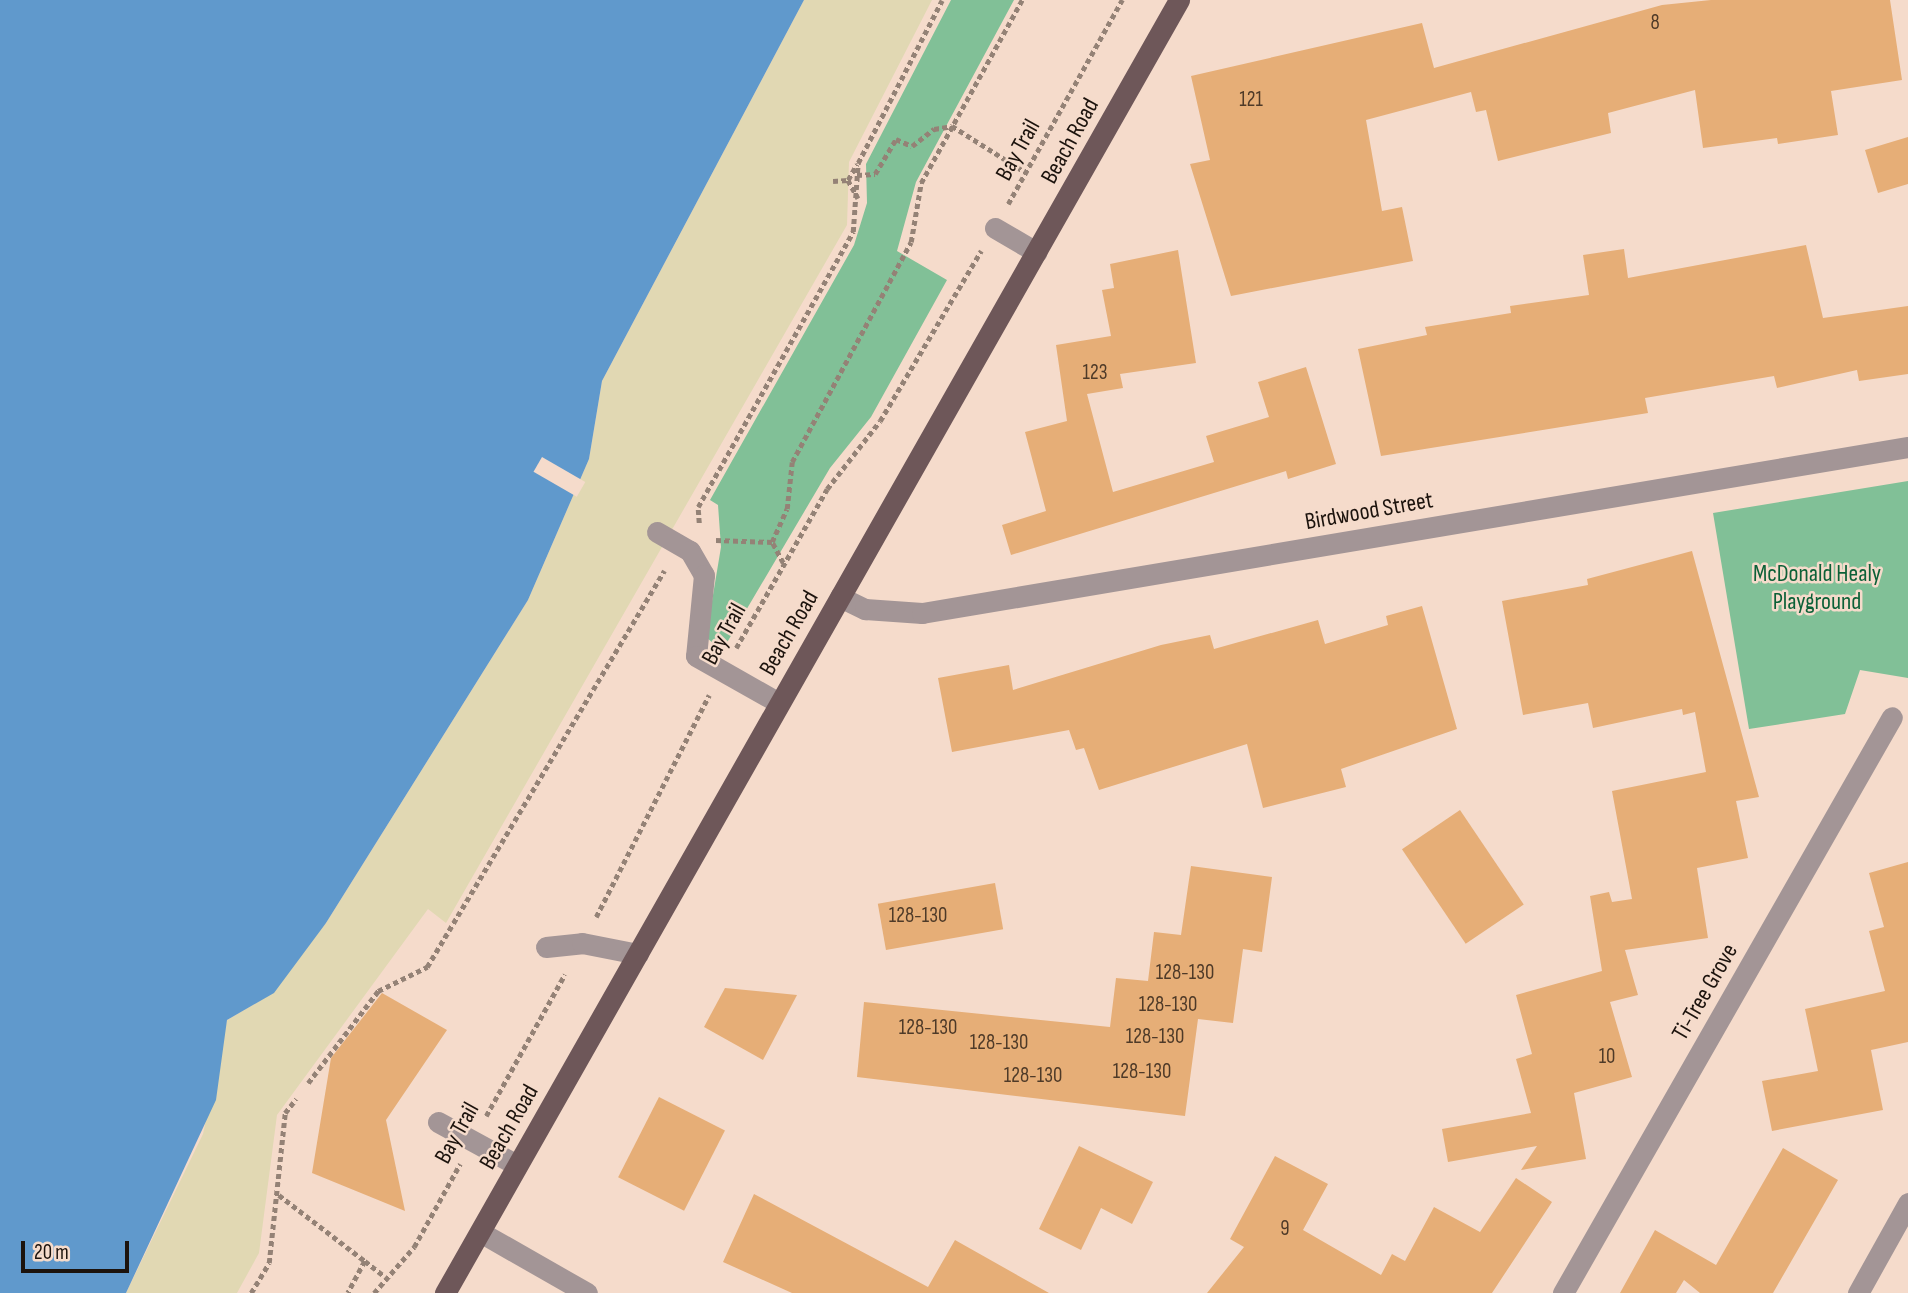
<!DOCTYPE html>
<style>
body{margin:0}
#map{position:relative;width:1908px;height:1293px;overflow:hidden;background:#f5dbcb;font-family:"Sofia Sans Condensed",sans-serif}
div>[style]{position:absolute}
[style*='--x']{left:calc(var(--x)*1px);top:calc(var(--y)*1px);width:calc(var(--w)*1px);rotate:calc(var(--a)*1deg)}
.green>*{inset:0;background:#81c097}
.sand>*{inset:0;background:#e1d8b3}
.water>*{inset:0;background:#6099cc}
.pier>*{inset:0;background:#f5dbcb;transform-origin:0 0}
.building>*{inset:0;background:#e6ae77;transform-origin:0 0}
.path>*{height:4.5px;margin-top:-2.25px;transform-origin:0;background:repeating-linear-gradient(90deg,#948276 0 5px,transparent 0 8.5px)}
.lane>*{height:21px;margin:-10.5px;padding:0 10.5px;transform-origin:10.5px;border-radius:10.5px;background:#a39596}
.street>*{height:21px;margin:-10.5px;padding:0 10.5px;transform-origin:10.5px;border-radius:10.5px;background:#a39596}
.primary>*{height:21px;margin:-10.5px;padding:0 10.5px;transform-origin:10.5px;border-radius:10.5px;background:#6e5759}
span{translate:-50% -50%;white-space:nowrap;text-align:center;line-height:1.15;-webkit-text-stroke:5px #f5dbcb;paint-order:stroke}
.number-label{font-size:21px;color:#4e3a28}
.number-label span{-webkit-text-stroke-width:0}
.street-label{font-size:24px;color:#1c130d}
.park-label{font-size:24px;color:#0c6037}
.scale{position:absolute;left:21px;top:1241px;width:108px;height:32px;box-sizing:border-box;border:4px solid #1c130d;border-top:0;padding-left:9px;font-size:21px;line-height:24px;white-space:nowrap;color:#1c130d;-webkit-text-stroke:5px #f5dbcb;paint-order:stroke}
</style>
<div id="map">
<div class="green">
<i style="clip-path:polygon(951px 0,1014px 0,916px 182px,897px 251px,947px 280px,871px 417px,830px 468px,722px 651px,706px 637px,721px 547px,718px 505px,710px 500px,854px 245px,867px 203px,866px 164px)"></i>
<i style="clip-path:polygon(1908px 481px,1908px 678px,1860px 670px,1845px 714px,1749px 729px,1713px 513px)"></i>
</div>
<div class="sand">
<i style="clip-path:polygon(804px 0,932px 0,849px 162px,847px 225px,446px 923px,428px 909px,277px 1115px,259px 1253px,237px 1293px,126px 1293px,203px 1134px,227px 1020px,263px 999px,326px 923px,528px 600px,589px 459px,602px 381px)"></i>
</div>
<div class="water">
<i style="clip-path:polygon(0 0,804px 0,602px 381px,589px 459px,528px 600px,326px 923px,274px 993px,227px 1020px,216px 1100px,126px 1293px,0 1293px)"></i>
</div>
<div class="pier">
<i style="left:542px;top:457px;width:50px;height:17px;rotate:30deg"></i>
</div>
<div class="building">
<i style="clip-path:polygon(1711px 0,1890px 0,1902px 80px,1831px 91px,1838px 135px,1778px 144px,1777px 138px,1703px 148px,1695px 90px,1608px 113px,1611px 133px,1498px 161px,1486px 110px,1476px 112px,1471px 92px,1366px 120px,1382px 211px,1402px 207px,1413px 261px,1231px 296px,1190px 164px,1210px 160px,1191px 76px,1422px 23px,1434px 68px,1662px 5px)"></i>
<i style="clip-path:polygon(1908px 137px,1908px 184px,1878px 193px,1865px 150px)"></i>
<i style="clip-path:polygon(1806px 245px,1823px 318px,1908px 306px,1908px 374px,1859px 381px,1857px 370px,1777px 388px,1774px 376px,1645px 398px,1648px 413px,1381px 456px,1358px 349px,1427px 335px,1425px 327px,1511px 313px,1510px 306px,1589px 295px,1583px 255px,1624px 249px,1628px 278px)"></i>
<i style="clip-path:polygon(1178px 250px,1196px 363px,1120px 374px,1123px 388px,1087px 394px,1113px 492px,1214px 462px,1206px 436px,1269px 417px,1258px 382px,1306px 367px,1336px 464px,1288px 479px,1286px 471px,1011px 555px,1002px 525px,1046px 511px,1025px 432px,1067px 421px,1056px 345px,1111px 336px,1102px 290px,1114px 288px,1110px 264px)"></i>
<i style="clip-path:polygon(1692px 551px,1759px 797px,1736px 801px,1748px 858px,1697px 868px,1708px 938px,1625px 950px,1638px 995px,1610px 1002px,1632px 1077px,1574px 1093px,1586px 1159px,1521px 1170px,1537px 1146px,1448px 1162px,1442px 1129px,1531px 1113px,1516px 1059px,1532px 1054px,1516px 995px,1602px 971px,1590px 896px,1609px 892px,1612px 902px,1632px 899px,1612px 791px,1706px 772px,1695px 712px,1683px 715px,1682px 709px,1593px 728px,1588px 703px,1523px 715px,1502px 601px,1588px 585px,1587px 579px)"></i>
<i style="clip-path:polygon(1422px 606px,1457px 729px,1341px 769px,1346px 787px,1263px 808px,1247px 744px,1099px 790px,1084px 748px,1076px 750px,1069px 730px,952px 752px,938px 678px,1009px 665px,1013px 690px,1161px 645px,1210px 635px,1214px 649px,1318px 620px,1325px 644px,1388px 625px,1386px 616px)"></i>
<i style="left:1460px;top:810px;width:114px;height:70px;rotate:56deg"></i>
<i style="clip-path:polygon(1908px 862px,1908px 1042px,1871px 1050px,1883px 1110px,1772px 1131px,1762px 1081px,1818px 1071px,1805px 1009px,1885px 991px,1869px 931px,1884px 927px,1869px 873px)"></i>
<i style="clip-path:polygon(1191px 866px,1272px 877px,1262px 952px,1243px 949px,1233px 1023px,1198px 1019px,1185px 1116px,857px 1077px,864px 1002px,1110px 1027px,1116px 978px,1148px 981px,1154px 932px,1181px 935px)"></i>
<i style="left:995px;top:883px;width:47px;height:119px;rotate:80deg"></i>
<i style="clip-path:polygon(725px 988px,797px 995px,763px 1060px,704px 1027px)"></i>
<i style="clip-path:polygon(382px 993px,447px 1030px,386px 1120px,405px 1211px,312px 1173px,331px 1058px)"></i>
<i style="left:659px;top:1097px;width:74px;height:90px;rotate:27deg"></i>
<i style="clip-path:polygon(1079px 1146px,1153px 1182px,1132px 1224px,1101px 1208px,1081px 1250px,1039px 1229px)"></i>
<i style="clip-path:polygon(1783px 1148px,1838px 1180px,1773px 1293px,1700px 1293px,1684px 1280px,1676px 1293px,1620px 1293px,1655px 1230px,1716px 1265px)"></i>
<i style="clip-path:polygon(1275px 1156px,1328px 1184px,1303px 1230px,1381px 1275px,1392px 1254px,1405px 1261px,1434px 1207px,1480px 1232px,1516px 1178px,1552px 1202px,1492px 1293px,1207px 1293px,1244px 1247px,1230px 1239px)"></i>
<i style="clip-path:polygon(754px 1194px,928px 1287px,955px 1240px,1049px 1293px,792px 1293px,723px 1262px)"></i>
</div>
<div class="path">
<i style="--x:857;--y:175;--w:18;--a:-3"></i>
<i style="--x:875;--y:174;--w:41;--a:-59"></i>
<i style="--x:896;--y:139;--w:17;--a:24"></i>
<i style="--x:912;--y:146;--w:28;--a:-38"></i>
<i style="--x:934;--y:129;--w:18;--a:-9"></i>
<i style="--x:952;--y:126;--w:86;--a:32.2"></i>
<i style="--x:848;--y:180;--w:21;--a:61"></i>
<i style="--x:833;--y:181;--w:15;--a:-4"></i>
<i style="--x:848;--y:180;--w:18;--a:-61"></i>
<i style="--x:1008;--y:204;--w:234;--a:-60.8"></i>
<i style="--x:699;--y:523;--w:16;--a:-94"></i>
<i style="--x:698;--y:507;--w:316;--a:-60.6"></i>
<i style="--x:853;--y:232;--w:69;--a:-85.9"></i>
<i style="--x:858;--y:163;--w:183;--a:-62.7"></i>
<i style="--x:716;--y:540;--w:56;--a:2"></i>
<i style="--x:783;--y:563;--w:24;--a:-118"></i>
<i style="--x:772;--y:542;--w:36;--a:-66"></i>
<i style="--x:787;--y:509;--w:47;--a:-83.9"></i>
<i style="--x:792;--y:462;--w:250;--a:-61.6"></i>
<i style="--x:911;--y:242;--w:60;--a:-80.4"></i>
<i style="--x:921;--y:183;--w:209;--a:-61.1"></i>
<i style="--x:736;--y:648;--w:183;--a:-60.2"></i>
<i style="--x:827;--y:489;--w:86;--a:-52.1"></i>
<i style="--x:880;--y:421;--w:198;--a:-59.3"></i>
<i style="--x:596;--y:917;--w:249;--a:-63"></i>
<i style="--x:308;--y:1083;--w:116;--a:-52.7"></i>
<i style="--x:378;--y:991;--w:55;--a:-26.1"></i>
<i style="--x:427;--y:967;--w:462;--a:-59.1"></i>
<i style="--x:486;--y:1116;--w:162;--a:-60.9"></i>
<i style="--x:279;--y:1195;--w:108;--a:37.5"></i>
<i style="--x:365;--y:1261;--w:36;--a:118"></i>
<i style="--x:365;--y:1261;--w:24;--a:38"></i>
<i style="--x:251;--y:1293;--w:35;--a:-59"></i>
<i style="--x:269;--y:1263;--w:151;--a:-83.9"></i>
<i style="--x:285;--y:1113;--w:18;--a:-52"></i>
<i style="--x:374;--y:1293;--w:61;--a:-49"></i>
<i style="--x:414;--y:1247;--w:95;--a:-61"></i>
</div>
<div class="lane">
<i style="--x:995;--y:228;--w:48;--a:30.3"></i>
<i style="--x:657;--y:532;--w:38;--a:30"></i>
<i style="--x:690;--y:551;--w:28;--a:60"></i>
<i style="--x:704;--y:575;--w:81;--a:95.6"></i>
<i style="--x:696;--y:656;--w:95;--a:29.5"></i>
<i style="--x:546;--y:947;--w:36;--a:-6"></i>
<i style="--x:582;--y:943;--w:57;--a:11.1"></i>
<i style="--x:438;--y:1122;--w:90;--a:28.6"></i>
<i style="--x:1858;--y:1293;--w:103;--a:-60.9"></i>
</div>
<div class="street">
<i style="--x:840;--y:597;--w:28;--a:26"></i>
<i style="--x:865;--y:609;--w:57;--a:4"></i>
<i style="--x:922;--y:613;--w:1000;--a:-9.56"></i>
<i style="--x:480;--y:1232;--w:123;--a:29.7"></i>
<i style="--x:1563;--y:1293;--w:663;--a:-60.27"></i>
</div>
<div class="primary">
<i style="--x:445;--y:1293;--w:1487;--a:-60.42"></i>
</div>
<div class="number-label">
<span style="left:1655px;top:23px">8</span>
<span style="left:1251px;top:100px">121</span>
<span style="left:1095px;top:373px">123</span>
<span style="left:918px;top:916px">128-130</span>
<span style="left:1185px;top:973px">128-130</span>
<span style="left:1168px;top:1005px">128-130</span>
<span style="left:928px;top:1028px">128-130</span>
<span style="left:1155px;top:1037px">128-130</span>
<span style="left:999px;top:1043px">128-130</span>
<span style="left:1607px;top:1057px">10</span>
<span style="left:1142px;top:1072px">128-130</span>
<span style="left:1033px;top:1076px">128-130</span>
<span style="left:1285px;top:1229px">9</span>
</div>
<div class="street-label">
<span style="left:1070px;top:141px;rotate:-61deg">Beach Road</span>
<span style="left:1018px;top:150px;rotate:-61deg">Bay Trail</span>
<span style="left:1369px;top:511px;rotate:-10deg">Birdwood Street</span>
<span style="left:789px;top:633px;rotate:-60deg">Beach Road</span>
<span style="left:724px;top:634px;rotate:-61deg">Bay Trail</span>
<span style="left:1705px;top:992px;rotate:-60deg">Ti-Tree Grove</span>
<span style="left:509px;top:1127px;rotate:-60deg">Beach Road</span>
<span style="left:457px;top:1133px;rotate:-61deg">Bay Trail</span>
</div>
<div class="park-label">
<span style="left:1817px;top:588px">McDonald Healy<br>Playground</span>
</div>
<div class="scale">20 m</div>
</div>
